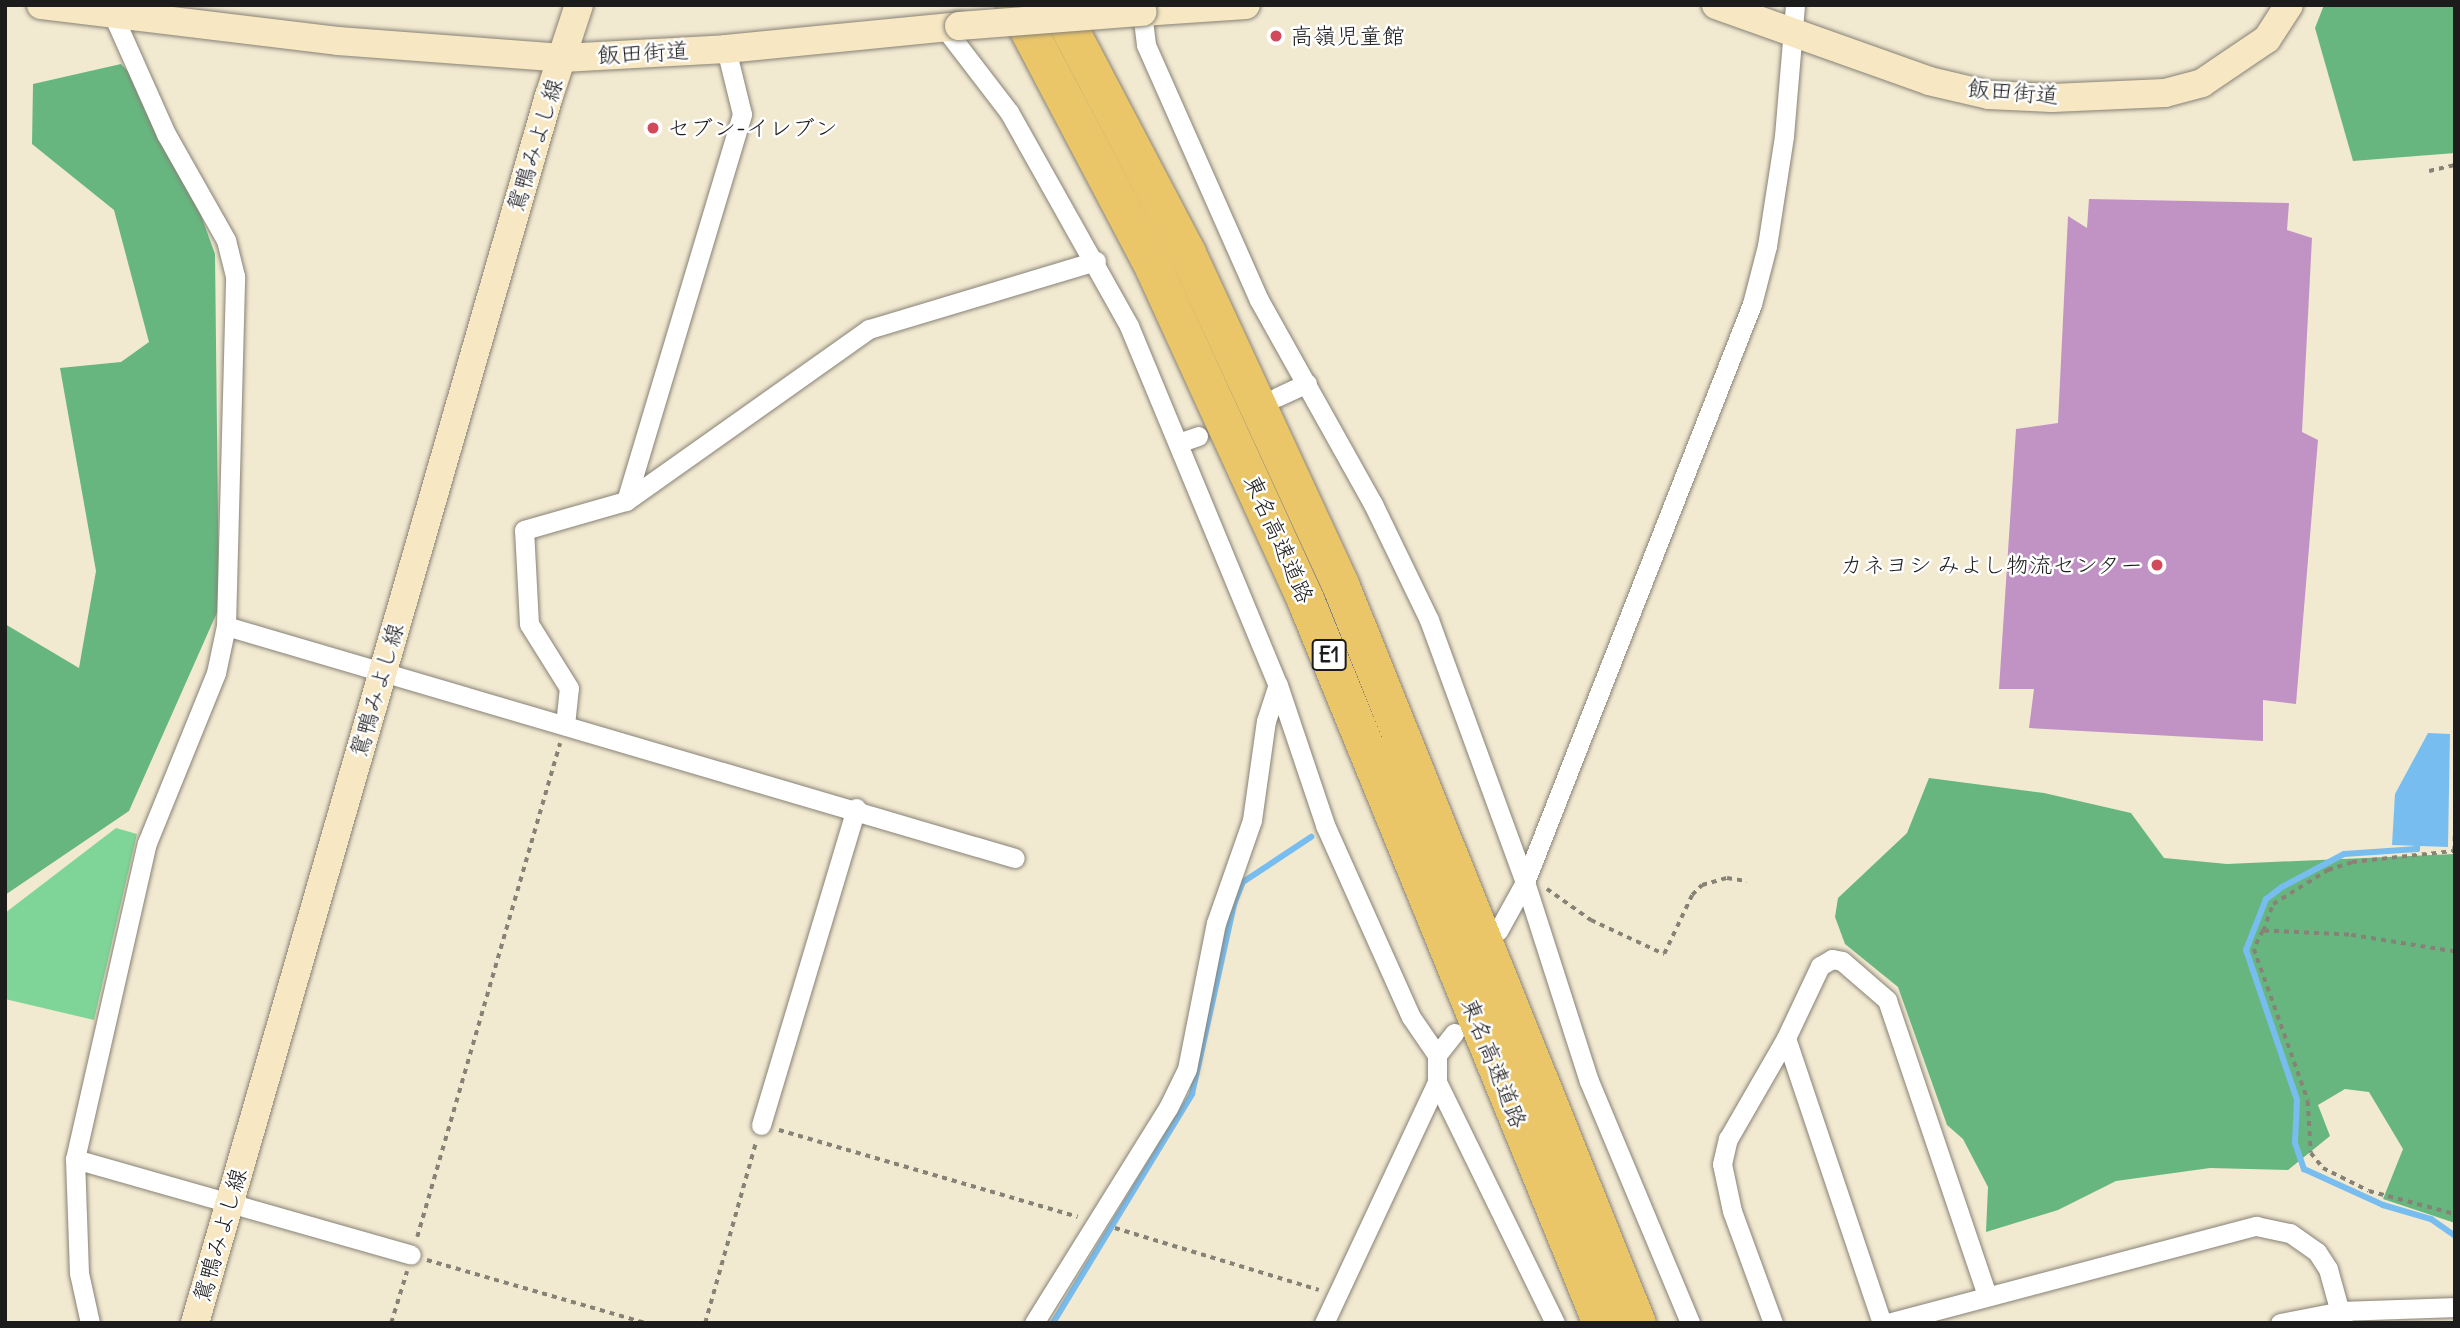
<!DOCTYPE html>
<meta charset="utf-8">
<style>
body{margin:0}
#map{position:relative;width:2460px;height:1328px;overflow:hidden;background:#f2e9d1;font-family:Delius,"Klee One",sans-serif}
div>[style]{position:absolute}
[style*='--x']{left:calc(var(--x)*1px);top:calc(var(--y)*1px);width:calc(var(--w)*1px);rotate:calc(var(--a)*1deg)}
.green>*{inset:0;background:#7fd598}
.forest>*{inset:0;background:#67b680}
.water>*{inset:0;background:#78bdef}
.stream>*{height:6px;margin:-3px;padding:0 3px;transform-origin:3px;border-radius:3px;background:#78bdef}
.building>*{inset:0;background:#c093c4}
.path>*{height:3.5px;margin-top:-1.75px;transform-origin:0;background:repeating-linear-gradient(90deg,#878276 0 5px,transparent 0 10px)}
.roads{filter:drop-shadow(0 0 2px #878276) drop-shadow(0 0 2px #878276)}
.street>*{height:19px;margin:-9.5px;padding:0 9.5px;transform-origin:9.5px;border-radius:9.5px;background:#fff}
.secondary>*{height:28px;margin:-14px;padding:0 14px;transform-origin:14px;border-radius:14px;background:#f7e8c3}
.highway>*{height:37px;margin:-18.5px;padding:0 18.5px;transform-origin:18.5px;border-radius:18.5px;background:#ebc669}
.bridges{filter:drop-shadow(0 0 2px #878276) drop-shadow(0 0 2px #878276)}
.secondary-bridge>*{height:28px;margin:-14px;padding:0 14px;transform-origin:14px;border-radius:14px;background:#f7e8c3}
.dots>*{width:19px;height:19px;translate:-50% -50%;box-sizing:border-box;border:4px solid #fff;border-radius:50%}
span{translate:-50% -50%;white-space:nowrap;text-align:center;line-height:1.15;-webkit-text-stroke:5px #fff;paint-order:stroke}
.shield-label span{padding:2px 5px;background:#fff;border:2px solid;border-radius:5px;-webkit-text-stroke-width:0}
.shield-label{font-size:21px;color:#1c1c1c;font-weight:700}
.poi-label{font-size:23px;color:#1c1c1c}
.left{translate:0 -50%;text-align:left}
.right{translate:-100% -50%;text-align:right}
.street-label{font-size:23px;color:#1c1c1c}
.frame{position:absolute;inset:0;border:7px solid #1c1c1c;pointer-events:none}
</style>
<div id="map">
<div class="green">
<i style="clip-path:polygon(116px 828px,137px 834px,94px 1020px,5px 999px,5px 913px)"></i>
</div>
<div class="forest">
<i style="clip-path:polygon(2324px 5px,2455px 5px,2455px 153px,2353px 161px,2315px 28px)"></i>
<i style="clip-path:polygon(121px 64px,163px 110px,215px 254px,219px 608px,129px 811px,5px 895px,5px 624px,79px 668px,96px 571px,60px 368px,121px 362px,149px 342px,114px 210px,32px 144px,33px 84px)"></i>
<i style="clip-path:polygon(1929px 778px,2044px 793px,2131px 813px,2164px 858px,2227px 864px,2455px 854px,2455px 1223px,2383px 1199px,2403px 1149px,2369px 1092px,2345px 1089px,2318px 1105px,2330px 1136px,2288px 1170px,2210px 1168px,2116px 1181px,2058px 1210px,1986px 1232px,1988px 1187px,1963px 1139px,1947px 1125px,1898px 987px,1845px 944px,1835px 917px,1838px 898px,1907px 833px)"></i>
</div>
<div class="water">
<i style="clip-path:polygon(2428px 733px,2450px 734px,2448px 847px,2392px 845px,2395px 794px)"></i>
</div>
<div class="stream">
<i style="--x:2418;--y:839;--w:10;--a:96"></i>
<i style="--x:2417;--y:849;--w:73;--a:176.1"></i>
<i style="--x:2344;--y:854;--w:70;--a:152"></i>
<i style="--x:2282;--y:887;--w:20;--a:143"></i>
<i style="--x:2266;--y:899;--w:55;--a:111.4"></i>
<i style="--x:2246;--y:950;--w:158;--a:71.2"></i>
<i style="--x:2297;--y:1100;--w:43;--a:92.7"></i>
<i style="--x:2295;--y:1143;--w:28;--a:71"></i>
<i style="--x:2304;--y:1169;--w:87;--a:24.5"></i>
<i style="--x:2383;--y:1205;--w:50;--a:16.3"></i>
<i style="--x:2431;--y:1219;--w:29;--a:35"></i>
<i style="--x:1053;--y:1323;--w:268;--a:-58.7"></i>
<i style="--x:1192;--y:1094;--w:195;--a:-77.5"></i>
<i style="--x:1234;--y:904;--w:24;--a:-68"></i>
<i style="--x:1243;--y:882;--w:82;--a:-33.5"></i>
</div>
<div class="building">
<i style="clip-path:polygon(2089px 199px,2289px 203px,2287px 230px,2312px 238px,2302px 432px,2318px 440px,2296px 704px,2263px 700px,2263px 741px,2029px 728px,2034px 689px,1999px 689px,2016px 429px,2058px 423px,2068px 216px,2087px 228px)"></i>
</div>
<div class="path">
<i style="--x:2429;--y:171;--w:27;--a:-13"></i>
<i style="--x:1547;--y:889;--w:54;--a:35.2"></i>
<i style="--x:1591;--y:920;--w:81;--a:25"></i>
<i style="--x:1664;--y:954;--w:65;--a:-64.6"></i>
<i style="--x:1692;--y:895;--w:14;--a:-45"></i>
<i style="--x:1702;--y:885;--w:26;--a:-16"></i>
<i style="--x:1727;--y:878;--w:20;--a:9"></i>
<i style="--x:2263;--y:931;--w:29;--a:-70"></i>
<i style="--x:2273;--y:904;--w:65;--a:-31.7"></i>
<i style="--x:2328;--y:870;--w:25;--a:-18"></i>
<i style="--x:2352;--y:862;--w:103;--a:-6.2"></i>
<i style="--x:2454;--y:851;--w:30;--a:-88"></i>
<i style="--x:2455;--y:952;--w:107;--a:-170.9"></i>
<i style="--x:2349;--y:935;--w:86;--a:-177.3"></i>
<i style="--x:2263;--y:931;--w:20;--a:117"></i>
<i style="--x:2254;--y:949;--w:161;--a:70.4"></i>
<i style="--x:2308;--y:1101;--w:52;--a:86.7"></i>
<i style="--x:2311;--y:1153;--w:19;--a:51"></i>
<i style="--x:2323;--y:1168;--w:51;--a:26.6"></i>
<i style="--x:2369;--y:1191;--w:89;--a:15"></i>
<i style="--x:779;--y:1130;--w:311;--a:16.2"></i>
<i style="--x:1115;--y:1228;--w:213;--a:16.9"></i>
<i style="--x:417;--y:1237;--w:514;--a:-73.86"></i>
<i style="--x:427;--y:1260;--w:227;--a:16.1"></i>
<i style="--x:391;--y:1323;--w:54;--a:-72.9"></i>
<i style="--x:705;--y:1323;--w:189;--a:-74.3"></i>
</div>
<div class="roads">
<div class="street">
<i style="--x:1142;--y:12;--w:33;--a:83"></i>
<i style="--x:1146;--y:45;--w:279;--a:66.1"></i>
<i style="--x:1259;--y:300;--w:234;--a:60.8"></i>
<i style="--x:1373;--y:504;--w:129;--a:64.2"></i>
<i style="--x:1429;--y:620;--w:279;--a:69.9"></i>
<i style="--x:1525;--y:882;--w:209;--a:72.2"></i>
<i style="--x:1589;--y:1081;--w:262;--a:67.3"></i>
<i style="--x:943;--y:26;--w:108;--a:52.5"></i>
<i style="--x:1009;--y:112;--w:245;--a:60.7"></i>
<i style="--x:1129;--y:326;--w:389;--a:67.5"></i>
<i style="--x:1278;--y:685;--w:148;--a:71.4"></i>
<i style="--x:1325;--y:825;--w:210;--a:65.9"></i>
<i style="--x:1411;--y:1017;--w:46;--a:55.6"></i>
<i style="--x:1437;--y:1055;--w:27;--a:90"></i>
<i style="--x:1437;--y:1082;--w:266;--a:115.1"></i>
<i style="--x:1277;--y:397;--w:33;--a:-25"></i>
<i style="--x:1181;--y:442;--w:18;--a:-19"></i>
<i style="--x:626;--y:501;--w:404;--a:-73.3"></i>
<i style="--x:742;--y:114;--w:67;--a:-103.8"></i>
<i style="--x:226;--y:626;--w:822;--a:16.39"></i>
<i style="--x:565;--y:725;--w:37;--a:-84"></i>
<i style="--x:569;--y:688;--w:75;--a:-122"></i>
<i style="--x:529;--y:624;--w:94;--a:-93"></i>
<i style="--x:524;--y:530;--w:106;--a:-15.9"></i>
<i style="--x:626;--y:501;--w:298;--a:-35.3"></i>
<i style="--x:869;--y:329;--w:237;--a:-16.7"></i>
<i style="--x:1498;--y:931;--w:56;--a:-61.1"></i>
<i style="--x:1525;--y:882;--w:621;--a:-68.56"></i>
<i style="--x:1752;--y:304;--w:60;--a:-75.5"></i>
<i style="--x:1767;--y:246;--w:111;--a:-81.2"></i>
<i style="--x:1784;--y:136;--w:131;--a:-85.2"></i>
<i style="--x:1786;--y:1038;--w:301;--a:71.4"></i>
<i style="--x:1437;--y:1055;--w:28;--a:-52"></i>
<i style="--x:1437;--y:1082;--w:268;--a:63.9"></i>
<i style="--x:761;--y:1125;--w:331;--a:-73.3"></i>
<i style="--x:75;--y:1159;--w:349;--a:15.9"></i>
<i style="--x:90;--y:1323;--w:51;--a:-102.4"></i>
<i style="--x:79;--y:1273;--w:114;--a:-92"></i>
<i style="--x:75;--y:1159;--w:324;--a:-77.2"></i>
<i style="--x:147;--y:843;--w:183;--a:-67.9"></i>
<i style="--x:216;--y:673;--w:48;--a:-78"></i>
<i style="--x:226;--y:626;--w:350;--a:-88.5"></i>
<i style="--x:235;--y:276;--w:37;--a:-104"></i>
<i style="--x:226;--y:240;--w:122;--a:-119.5"></i>
<i style="--x:166;--y:134;--w:140;--a:-114"></i>
<i style="--x:1034;--y:1323;--w:253;--a:-58.1"></i>
<i style="--x:1168;--y:1108;--w:43;--a:-64"></i>
<i style="--x:1187;--y:1069;--w:149;--a:-78.8"></i>
<i style="--x:1216;--y:923;--w:109;--a:-70.7"></i>
<i style="--x:1252;--y:820;--w:100;--a:-82"></i>
<i style="--x:1266;--y:721;--w:38;--a:-72"></i>
<i style="--x:1773;--y:1323;--w:119;--a:-110.1"></i>
<i style="--x:1732;--y:1211;--w:48;--a:-102"></i>
<i style="--x:1722;--y:1164;--w:26;--a:-77"></i>
<i style="--x:1728;--y:1139;--w:116;--a:-60.1"></i>
<i style="--x:1786;--y:1038;--w:80;--a:-64.7"></i>
<i style="--x:1820;--y:966;--w:14;--a:-30"></i>
<i style="--x:1832;--y:959;--w:10;--a:11"></i>
<i style="--x:1842;--y:961;--w:60;--a:40.9"></i>
<i style="--x:1887;--y:1000;--w:312;--a:71.3"></i>
<i style="--x:1888;--y:1323;--w:381;--a:-14.8"></i>
<i style="--x:2256;--y:1226;--w:35;--a:12"></i>
<i style="--x:2290;--y:1233;--w:33;--a:35"></i>
<i style="--x:2317;--y:1252;--w:20;--a:57"></i>
<i style="--x:2328;--y:1269;--w:56;--a:74.5"></i>
<i style="--x:2280;--y:1323;--w:63;--a:-11"></i>
<i style="--x:2342;--y:1311;--w:113;--a:-2"></i>
</div>
<div class="secondary">
<i style="--x:41;--y:5;--w:299;--a:6.9"></i>
<i style="--x:338;--y:41;--w:225;--a:4.3"></i>
<i style="--x:562;--y:58;--w:164;--a:-3.1"></i>
<i style="--x:726;--y:49;--w:234;--a:-5.6"></i>
<i style="--x:1138;--y:5;--w:8;--a:60"></i>
<i style="--x:1142;--y:12;--w:104;--a:-3.9"></i>
<i style="--x:1716;--y:5;--w:226;--a:19.6"></i>
<i style="--x:1929;--y:81;--w:62;--a:13.1"></i>
<i style="--x:1989;--y:95;--w:63;--a:2.7"></i>
<i style="--x:2052;--y:98;--w:113;--a:-2.5"></i>
<i style="--x:2165;--y:93;--w:38;--a:-15"></i>
<i style="--x:2202;--y:83;--w:78;--a:-34.1"></i>
<i style="--x:2267;--y:39;--w:40;--a:-57.1"></i>
<i style="--x:195;--y:1323;--w:1277;--a:-73.91"></i>
<i style="--x:549;--y:96;--w:96;--a:-71.8"></i>
</div>
<div class="highway">
<i style="--x:1015;--y:5;--w:298;--a:62.2"></i>
<i style="--x:1154;--y:269;--w:363;--a:65.4"></i>
<i style="--x:1305;--y:599;--w:782;--a:67.76"></i>
<i style="--x:1057;--y:5;--w:280;--a:62.3"></i>
<i style="--x:1187;--y:253;--w:365;--a:65.2"></i>
<i style="--x:1340;--y:584;--w:796;--a:68.11"></i>
</div>
</div>
<div class="bridges">
<div class="secondary-bridge">
<i style="--x:959;--y:26;--w:184;--a:-4.4"></i>
</div>
</div>
<div class="dots">
<i style="left:1276px;top:36px;background:#d1495b"></i>
<i style="left:653px;top:128px;background:#d1495b"></i>
<i style="left:2157px;top:565px;background:#d1495b"></i>
</div>
<div class="shield-label">
<span style="left:1329px;top:655px">E1</span>
</div>
<div class="poi-label">
<span class="left" style="left:1290px;top:36px">高嶺児童館</span>
<span class="left" style="left:667px;top:128px">セブン-イレブン</span>
<span class="right" style="left:2143px;top:565px">カネヨシ みよし物流センター</span>
</div>
<div class="street-label">
<span style="left:643px;top:53px;rotate:-3deg">飯田街道</span>
<span style="left:2013px;top:92px;rotate:5deg">飯田街道</span>
<span style="left:535px;top:145px;rotate:-73deg">鴛鴨みよし線</span>
<span style="left:1279px;top:539px;rotate:66deg">東名高速道路</span>
<span style="left:377px;top:690px;rotate:-74deg">鴛鴨みよし線</span>
<span style="left:1494px;top:1063px;rotate:68deg">東名高速道路</span>
<span style="left:220px;top:1235px;rotate:-74deg">鴛鴨みよし線</span>
</div>
<div class="frame"></div>
</div>
